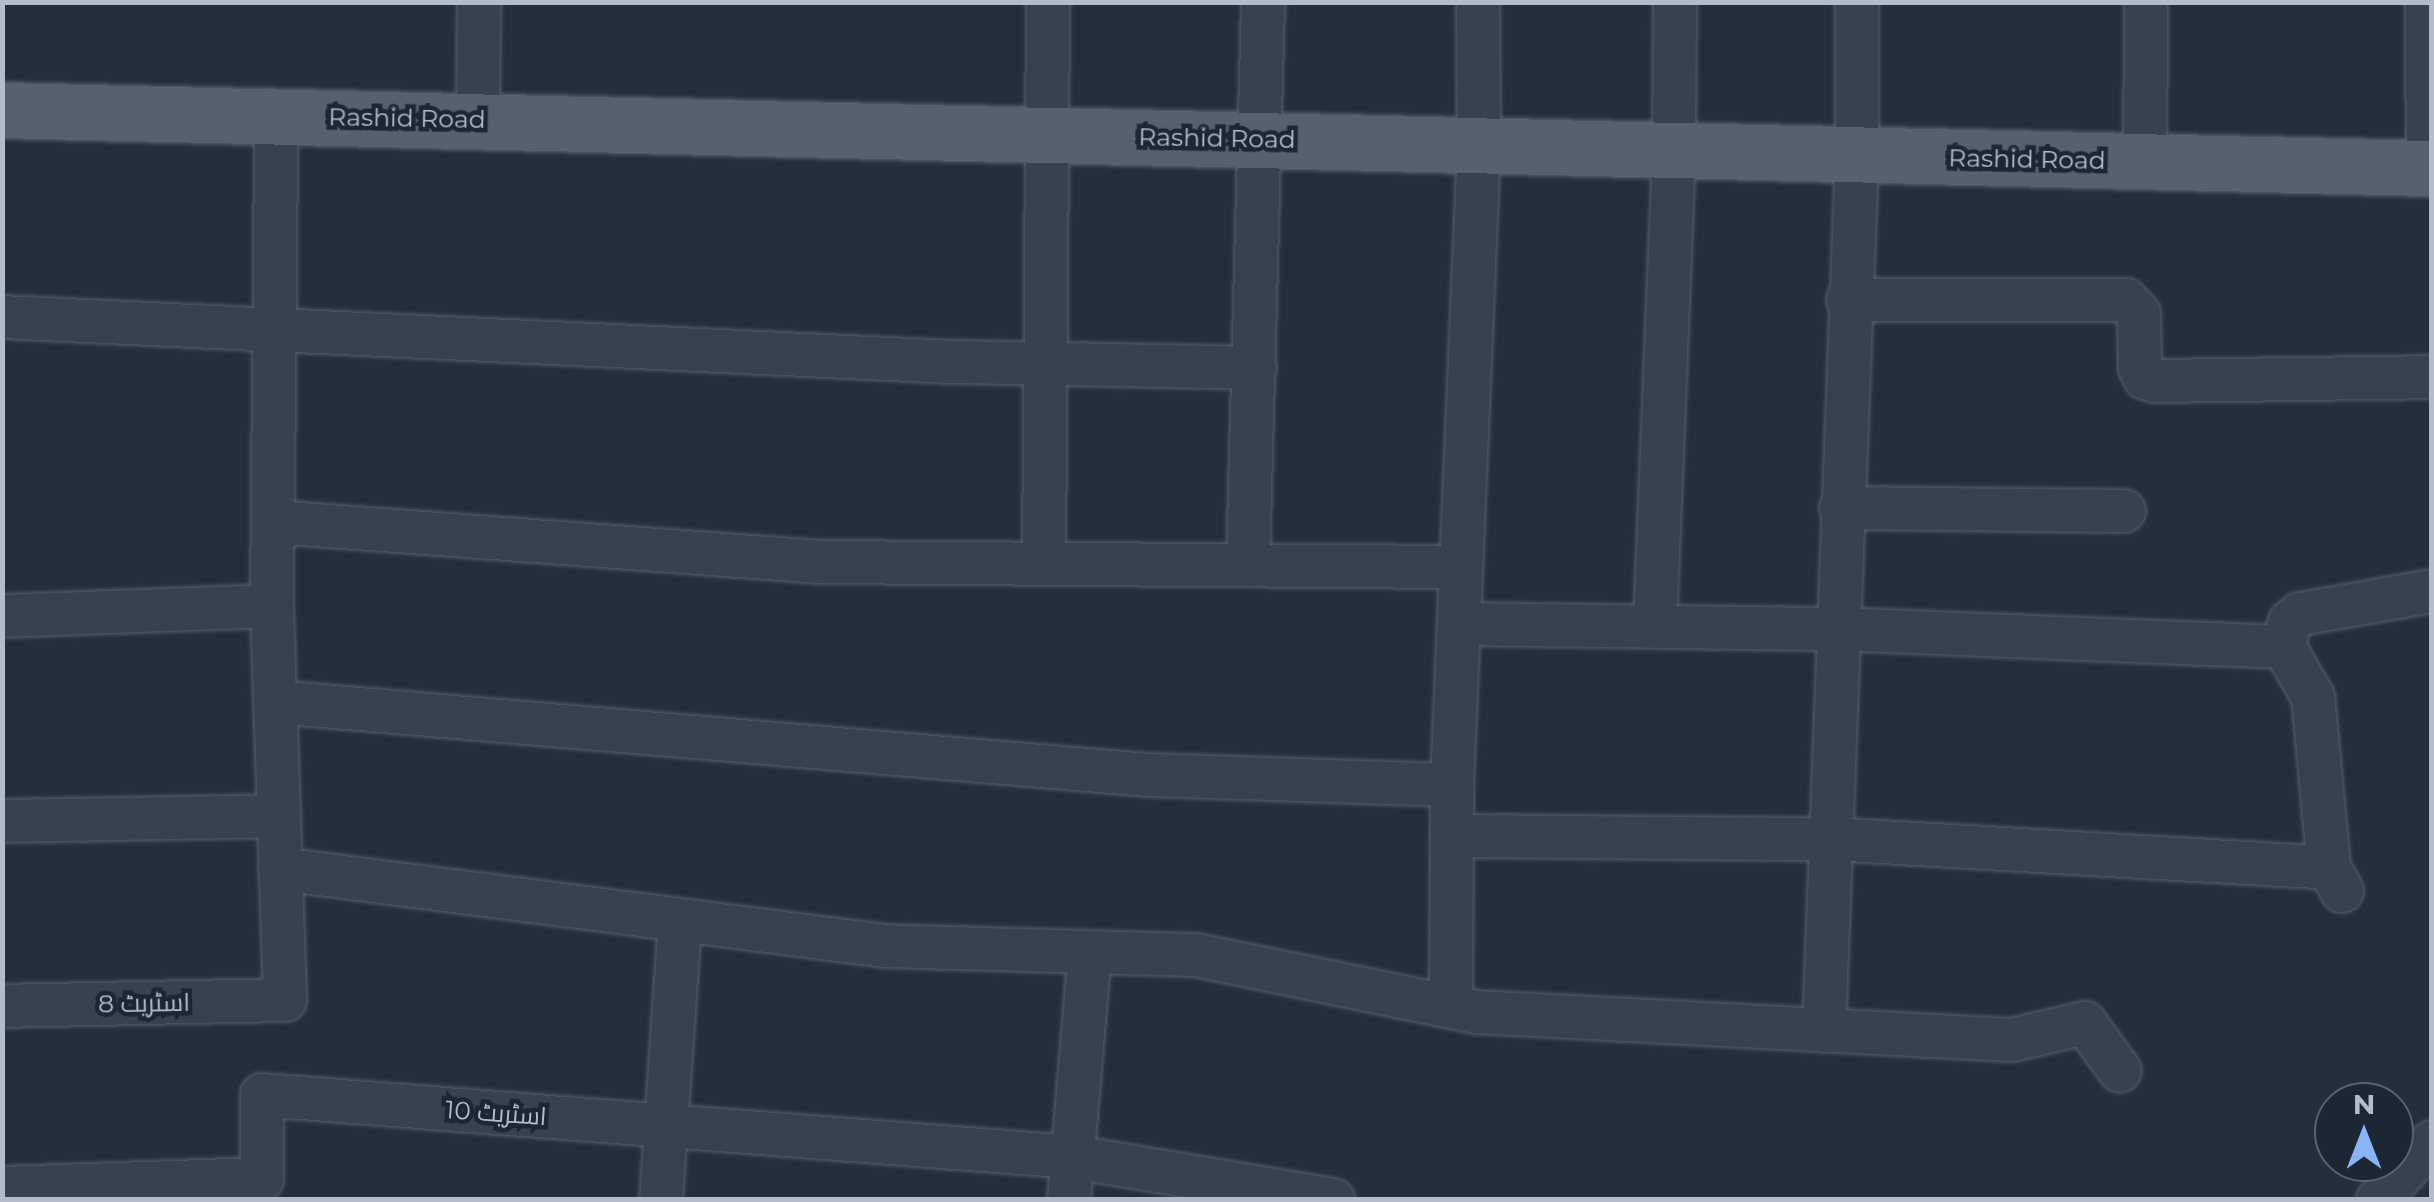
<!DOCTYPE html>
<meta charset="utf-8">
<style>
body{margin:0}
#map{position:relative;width:2434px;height:1202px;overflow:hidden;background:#242f3e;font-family:Montserrat,Cairo,sans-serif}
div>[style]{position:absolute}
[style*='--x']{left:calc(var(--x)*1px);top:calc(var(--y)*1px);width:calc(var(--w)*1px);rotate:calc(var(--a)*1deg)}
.roads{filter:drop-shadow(0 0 2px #565f6c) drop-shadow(0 0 2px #565f6c)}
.minor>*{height:42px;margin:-21px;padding:0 21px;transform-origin:21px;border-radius:21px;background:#38414e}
.major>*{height:55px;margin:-27.5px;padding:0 27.5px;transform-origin:27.5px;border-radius:27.5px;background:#56606e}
span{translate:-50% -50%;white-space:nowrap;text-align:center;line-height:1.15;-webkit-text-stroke:9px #1d2633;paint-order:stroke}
.street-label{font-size:25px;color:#b4bcc9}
.frame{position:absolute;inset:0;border:5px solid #b4bcc9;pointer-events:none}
.north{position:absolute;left:2314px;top:1082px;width:100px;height:100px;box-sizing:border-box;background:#1d2633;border:2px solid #59626f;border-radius:50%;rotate:0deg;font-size:28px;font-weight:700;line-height:40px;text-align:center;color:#b4bcc9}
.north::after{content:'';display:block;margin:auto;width:35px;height:45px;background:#8ab4f8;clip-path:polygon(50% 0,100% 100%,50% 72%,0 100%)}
</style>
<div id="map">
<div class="roads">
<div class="minor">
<i style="--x:2427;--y:2;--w:166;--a:89.7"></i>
<i style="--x:478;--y:120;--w:118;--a:-89.5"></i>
<i style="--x:2145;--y:162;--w:160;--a:-89.6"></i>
<i style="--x:1848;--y:300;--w:278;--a:0"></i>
<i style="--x:2126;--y:300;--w:19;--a:47"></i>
<i style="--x:2139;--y:314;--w:54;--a:88.9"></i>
<i style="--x:2140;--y:368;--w:11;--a:63"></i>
<i style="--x:2145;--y:378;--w:11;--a:15"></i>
<i style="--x:2156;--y:381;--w:276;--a:-0.8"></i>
<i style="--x:2;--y:317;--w:953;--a:2.71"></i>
<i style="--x:954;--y:362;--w:301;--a:1.1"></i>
<i style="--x:1841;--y:508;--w:283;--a:0.6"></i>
<i style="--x:273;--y:522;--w:549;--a:4.17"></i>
<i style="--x:821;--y:562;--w:640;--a:0.45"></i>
<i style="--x:1044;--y:564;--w:562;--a:-89.59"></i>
<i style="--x:1248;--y:565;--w:563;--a:-88.47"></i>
<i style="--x:272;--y:606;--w:491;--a:-89.5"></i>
<i style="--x:2;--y:616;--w:270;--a:-2.1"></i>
<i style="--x:272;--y:606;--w:394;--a:88.1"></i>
<i style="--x:285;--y:1000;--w:283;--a:178.8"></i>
<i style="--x:1459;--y:624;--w:378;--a:0.8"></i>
<i style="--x:1837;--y:629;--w:447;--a:2.3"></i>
<i style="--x:1655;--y:626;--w:477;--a:-87.7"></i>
<i style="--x:1674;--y:149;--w:147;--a:-89.6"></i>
<i style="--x:275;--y:702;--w:876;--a:4.78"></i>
<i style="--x:1148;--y:775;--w:304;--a:1.9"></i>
<i style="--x:2;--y:821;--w:277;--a:-1"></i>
<i style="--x:1452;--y:836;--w:378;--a:0.5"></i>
<i style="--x:1830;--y:839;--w:500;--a:3.3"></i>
<i style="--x:280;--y:869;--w:610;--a:7.25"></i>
<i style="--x:885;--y:946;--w:311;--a:1.7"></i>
<i style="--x:1196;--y:955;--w:287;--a:11.5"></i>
<i style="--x:1477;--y:1012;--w:536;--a:3"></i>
<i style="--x:2012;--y:1040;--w:75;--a:-13.1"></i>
<i style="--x:2085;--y:1023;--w:59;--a:53.9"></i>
<i style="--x:2342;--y:891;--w:26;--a:-119"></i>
<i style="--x:2329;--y:868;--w:172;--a:-95.3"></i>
<i style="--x:2313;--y:697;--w:58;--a:-120.1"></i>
<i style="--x:2284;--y:647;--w:26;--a:-77"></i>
<i style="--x:2290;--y:622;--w:13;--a:-39"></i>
<i style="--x:2300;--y:614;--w:134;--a:-9.9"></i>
<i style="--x:1451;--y:1006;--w:221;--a:-89.7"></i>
<i style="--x:1452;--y:785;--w:641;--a:-87.58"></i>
<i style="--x:1479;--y:145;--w:143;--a:-90.4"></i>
<i style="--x:1824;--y:1031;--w:877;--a:-87.84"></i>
<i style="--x:1857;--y:155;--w:153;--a:-90"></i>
<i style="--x:2;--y:1188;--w:260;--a:-2"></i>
<i style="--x:262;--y:1179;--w:84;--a:-90"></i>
<i style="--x:262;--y:1095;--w:813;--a:4.37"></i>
<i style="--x:1073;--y:1157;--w:264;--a:9.4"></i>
<i style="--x:661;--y:1200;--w:281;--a:-86.1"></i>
<i style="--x:1069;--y:1200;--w:249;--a:-85.2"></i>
<i style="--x:2378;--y:1200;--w:79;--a:-47"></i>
</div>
<div class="major">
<i style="--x:2;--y:110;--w:2431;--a:1.37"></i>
</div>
</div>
<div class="street-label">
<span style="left:407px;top:118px;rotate:1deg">Rashid Road</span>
<span style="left:1217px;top:138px;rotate:1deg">Rashid Road</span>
<span style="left:2027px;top:159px;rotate:1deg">Rashid Road</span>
<span style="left:144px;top:1003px;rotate:-1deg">اسٹریٹ 8</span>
<span style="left:496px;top:1113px;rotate:4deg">اسٹریٹ 10</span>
</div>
<div class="frame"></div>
<div class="north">N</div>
</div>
